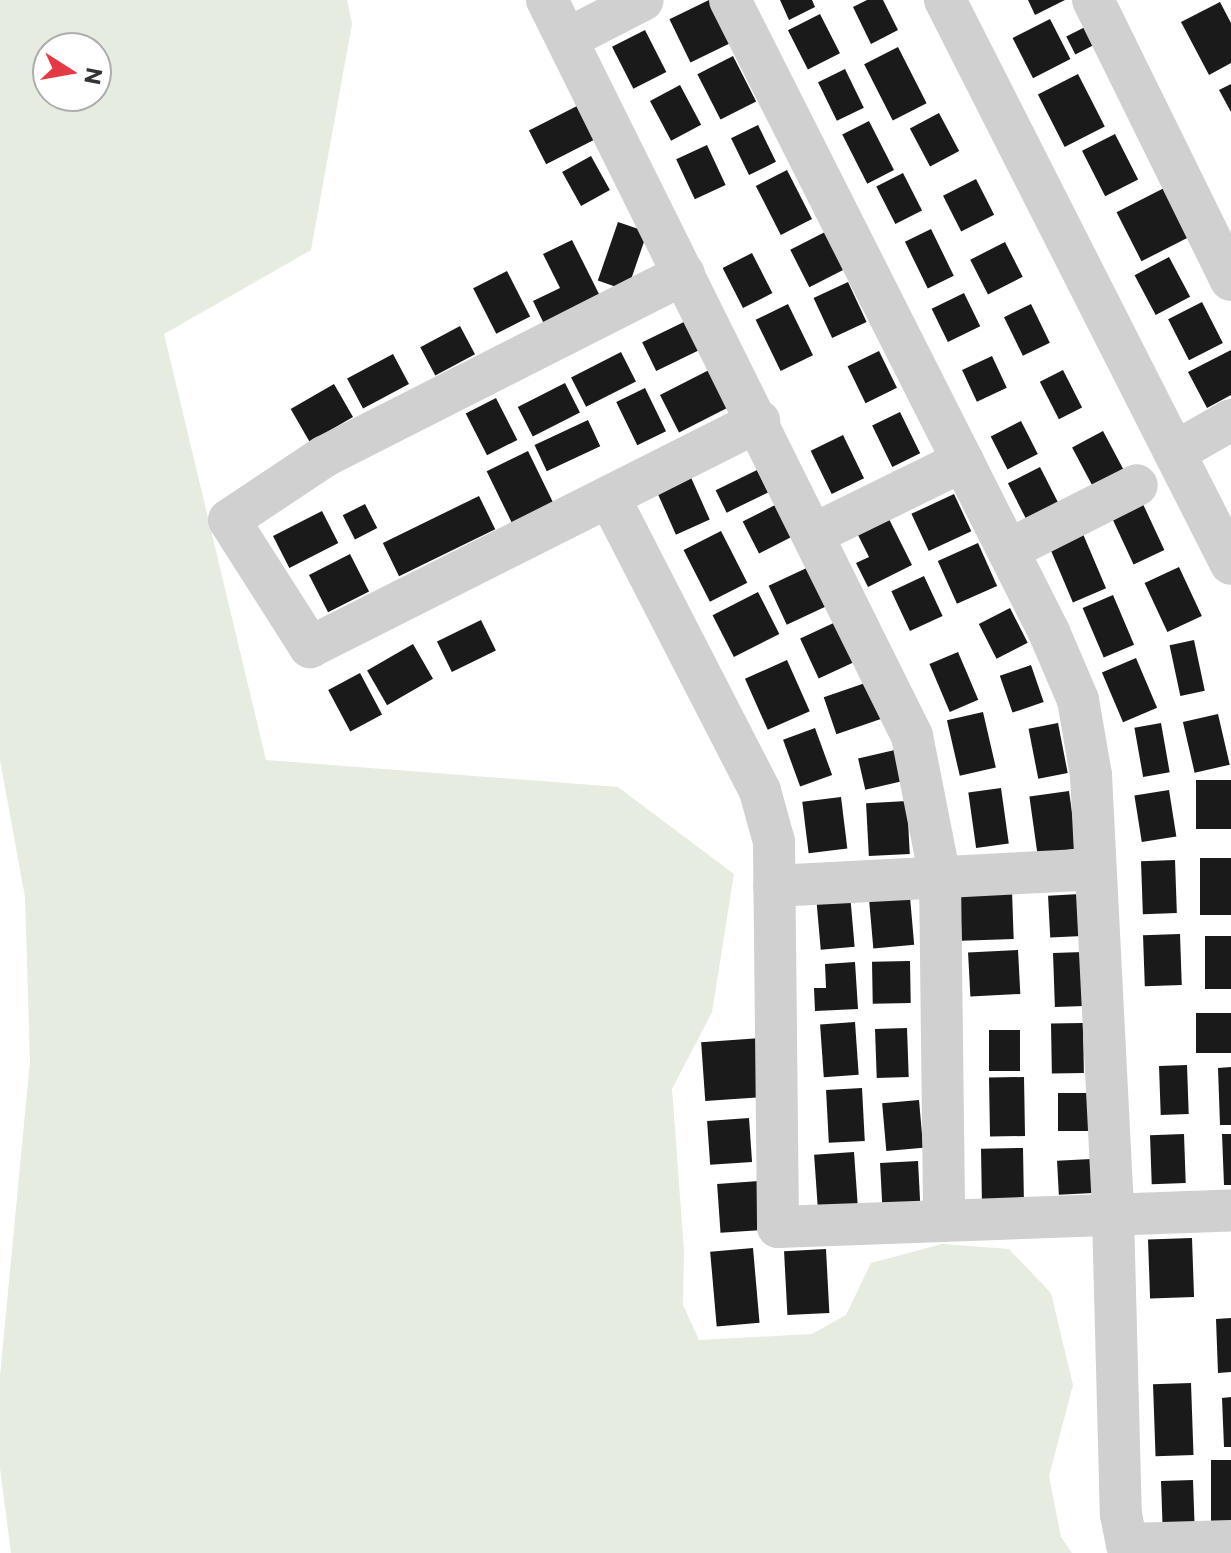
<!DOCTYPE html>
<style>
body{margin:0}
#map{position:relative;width:1231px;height:1553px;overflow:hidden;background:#fff;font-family:Commissioner,sans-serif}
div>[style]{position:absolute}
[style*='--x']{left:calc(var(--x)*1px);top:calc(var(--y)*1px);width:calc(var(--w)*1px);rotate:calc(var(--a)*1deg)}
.green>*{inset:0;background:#e6ecdf}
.building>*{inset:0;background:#1a1a1a;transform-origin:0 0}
.minor>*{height:42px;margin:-21px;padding:0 21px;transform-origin:21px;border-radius:21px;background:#d0d0d0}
span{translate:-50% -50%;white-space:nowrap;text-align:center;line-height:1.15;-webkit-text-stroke:8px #fff;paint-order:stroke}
.north{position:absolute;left:32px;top:32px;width:80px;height:80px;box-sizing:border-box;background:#fff;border:2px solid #adadad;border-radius:50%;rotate:101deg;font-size:22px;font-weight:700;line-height:32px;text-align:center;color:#333}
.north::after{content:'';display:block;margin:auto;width:28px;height:36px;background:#e63946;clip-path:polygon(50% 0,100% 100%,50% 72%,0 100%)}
</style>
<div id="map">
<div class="green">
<i style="clip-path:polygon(evenodd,0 0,347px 0,352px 24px,311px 250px,164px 334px,266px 760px,618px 787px,734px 874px,712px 1012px,672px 1089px,684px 1251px,683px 1305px,699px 1340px,812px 1334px,846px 1315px,871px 1263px,942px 1244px,1009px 1249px,1051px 1293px,1073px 1385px,1049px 1476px,1061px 1537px,1072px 1553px,11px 1553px,0 1468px,0 1376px,30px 1061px,25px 897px,0 760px,0 0,48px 48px,96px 48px,96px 96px,48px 96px,48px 48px)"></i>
</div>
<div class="building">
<i style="left:709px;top:0;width:48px;height:44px;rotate:64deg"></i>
<i style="clip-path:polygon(780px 0,812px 0,815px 7px,789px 20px)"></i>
<i style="clip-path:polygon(867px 0,883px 0,898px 30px,871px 44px,853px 7px)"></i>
<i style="clip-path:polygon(1028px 0,1065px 0,1035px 15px)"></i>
<i style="clip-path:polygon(1220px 2px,1231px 23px,1231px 63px,1209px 75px,1181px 22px)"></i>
<i style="left:820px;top:14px;width:44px;height:36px;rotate:63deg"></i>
<i style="left:1050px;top:19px;width:45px;height:42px;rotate:63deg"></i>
<i style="left:1093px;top:23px;width:20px;height:30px;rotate:63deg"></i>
<i style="left:645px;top:30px;width:47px;height:37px;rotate:63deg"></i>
<i style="left:898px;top:47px;width:63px;height:38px;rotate:63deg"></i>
<i style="left:733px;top:56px;width:51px;height:40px;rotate:63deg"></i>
<i style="left:845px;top:69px;width:43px;height:30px;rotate:64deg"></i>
<i style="left:1078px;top:74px;width:59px;height:45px;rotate:63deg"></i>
<i style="clip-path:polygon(1231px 84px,1231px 112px,1219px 90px)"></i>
<i style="left:680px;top:85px;width:45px;height:34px;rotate:62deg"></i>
<i style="left:577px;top:106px;width:38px;height:54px;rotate:63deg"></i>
<i style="left:939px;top:113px;width:43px;height:33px;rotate:62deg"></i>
<i style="left:869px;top:121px;width:55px;height:30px;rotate:63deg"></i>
<i style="left:758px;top:125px;width:41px;height:30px;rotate:64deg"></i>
<i style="left:1115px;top:134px;width:51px;height:37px;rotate:63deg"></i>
<i style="left:707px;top:145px;width:44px;height:34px;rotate:65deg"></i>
<i style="left:591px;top:156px;width:39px;height:33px;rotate:61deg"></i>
<i style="left:787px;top:170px;width:55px;height:35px;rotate:63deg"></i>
<i style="left:903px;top:173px;width:42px;height:30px;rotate:63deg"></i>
<i style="left:976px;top:179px;width:40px;height:37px;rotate:63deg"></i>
<i style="left:1170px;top:185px;width:55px;height:60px;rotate:63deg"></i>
<i style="left:618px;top:222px;width:31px;height:62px;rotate:19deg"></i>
<i style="left:931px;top:229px;width:52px;height:29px;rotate:64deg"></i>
<i style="left:825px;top:232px;width:42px;height:39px;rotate:63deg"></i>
<i style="clip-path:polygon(572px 240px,601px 298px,545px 326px,533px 301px,560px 288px,543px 254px)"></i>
<i style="left:1005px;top:242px;width:39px;height:39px;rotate:63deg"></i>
<i style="left:752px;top:253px;width:45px;height:33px;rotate:63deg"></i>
<i style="left:1169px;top:257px;width:45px;height:39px;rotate:62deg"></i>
<i style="left:507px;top:271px;width:51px;height:38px;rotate:63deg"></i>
<i style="left:848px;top:282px;width:44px;height:38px;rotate:65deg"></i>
<i style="left:964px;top:293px;width:37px;height:36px;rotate:64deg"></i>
<i style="left:1202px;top:302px;width:46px;height:38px;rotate:63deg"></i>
<i style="left:788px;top:304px;width:57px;height:36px;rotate:64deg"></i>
<i style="left:1031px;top:304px;width:43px;height:30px;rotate:64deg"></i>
<i style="left:688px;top:320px;width:32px;height:51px;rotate:64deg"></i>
<i style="left:460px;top:326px;width:32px;height:45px;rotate:62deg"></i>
<i style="clip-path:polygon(1231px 350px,1231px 395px,1207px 408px,1188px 372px)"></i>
<i style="left:879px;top:351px;width:41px;height:35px;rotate:64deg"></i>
<i style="left:621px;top:352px;width:33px;height:56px;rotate:63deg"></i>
<i style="left:393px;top:354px;width:34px;height:52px;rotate:62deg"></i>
<i style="left:992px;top:356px;width:35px;height:33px;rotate:65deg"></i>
<i style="left:709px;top:370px;width:42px;height:55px;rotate:63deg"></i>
<i style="left:1063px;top:370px;width:42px;height:26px;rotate:63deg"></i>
<i style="left:565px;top:383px;width:33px;height:53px;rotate:63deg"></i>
<i style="left:334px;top:384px;width:38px;height:50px;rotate:60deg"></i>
<i style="left:645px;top:388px;width:48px;height:32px;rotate:64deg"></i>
<i style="left:496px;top:398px;width:47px;height:34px;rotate:63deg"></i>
<i style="left:900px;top:412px;width:46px;height:31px;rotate:64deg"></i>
<i style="left:588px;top:420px;width:29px;height:59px;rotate:65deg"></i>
<i style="left:1021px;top:421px;width:37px;height:34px;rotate:63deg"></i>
<i style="left:1103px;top:431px;width:47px;height:35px;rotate:62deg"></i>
<i style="left:843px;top:435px;width:48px;height:36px;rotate:64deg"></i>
<i style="left:528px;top:451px;width:57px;height:46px;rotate:64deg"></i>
<i style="left:1040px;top:467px;width:44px;height:36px;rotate:63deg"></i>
<i style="left:757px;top:470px;width:25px;height:46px;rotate:64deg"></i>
<i style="left:689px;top:473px;width:51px;height:37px;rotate:66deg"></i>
<i style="left:954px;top:494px;width:41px;height:47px;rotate:65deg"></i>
<i style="left:479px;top:496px;width:37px;height:107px;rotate:64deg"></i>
<i style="left:781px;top:502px;width:36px;height:43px;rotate:63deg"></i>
<i style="left:1142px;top:502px;width:53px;height:34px;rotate:65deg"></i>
<i style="left:365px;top:504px;width:27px;height:25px;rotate:63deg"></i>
<i style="left:322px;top:511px;width:36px;height:55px;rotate:63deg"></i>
<i style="clip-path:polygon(887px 515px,912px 565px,868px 587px,856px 563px,869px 557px,856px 531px)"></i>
<i style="left:721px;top:531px;width:58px;height:42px;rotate:63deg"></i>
<i style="left:1083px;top:534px;width:59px;height:36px;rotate:67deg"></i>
<i style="left:978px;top:543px;width:47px;height:44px;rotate:66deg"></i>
<i style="left:350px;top:554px;width:42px;height:46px;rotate:63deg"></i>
<i style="left:813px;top:565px;width:43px;height:49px;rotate:65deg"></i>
<i style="left:1179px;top:567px;width:54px;height:38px;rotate:65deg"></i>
<i style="left:924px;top:576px;width:44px;height:36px;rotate:65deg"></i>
<i style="left:758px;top:592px;width:47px;height:51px;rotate:63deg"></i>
<i style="left:1113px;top:595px;width:54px;height:33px;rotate:67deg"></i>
<i style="left:1010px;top:608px;width:39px;height:35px;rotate:63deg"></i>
<i style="left:481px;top:620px;width:34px;height:49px;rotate:64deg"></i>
<i style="left:840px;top:620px;width:44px;height:44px;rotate:65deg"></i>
<i style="left:1194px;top:640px;width:52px;height:25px;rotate:78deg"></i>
<i style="left:413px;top:644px;width:40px;height:53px;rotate:60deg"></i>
<i style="left:958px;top:652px;width:52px;height:31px;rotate:67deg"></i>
<i style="left:1136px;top:658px;width:54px;height:37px;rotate:67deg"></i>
<i style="left:787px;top:660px;width:56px;height:46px;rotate:66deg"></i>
<i style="left:1031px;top:665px;width:39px;height:33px;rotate:71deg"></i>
<i style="left:360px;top:673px;width:47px;height:36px;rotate:62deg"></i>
<i style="left:871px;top:681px;width:39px;height:50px;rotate:71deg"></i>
<i style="left:983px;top:712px;width:57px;height:37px;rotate:77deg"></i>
<i style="left:1218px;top:714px;width:52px;height:36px;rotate:77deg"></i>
<i style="left:1058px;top:723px;width:51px;height:30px;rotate:79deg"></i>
<i style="left:1161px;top:723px;width:50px;height:27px;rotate:80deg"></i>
<i style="left:815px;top:728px;width:50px;height:34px;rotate:70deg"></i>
<i style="left:899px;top:749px;width:32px;height:42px;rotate:77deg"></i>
<i style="left:1231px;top:780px;width:49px;height:35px;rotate:90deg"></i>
<i style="left:1001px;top:788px;width:56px;height:33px;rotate:82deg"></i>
<i style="left:1169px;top:790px;width:47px;height:35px;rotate:81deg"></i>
<i style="left:1069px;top:791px;width:58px;height:40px;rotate:82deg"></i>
<i style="left:841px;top:797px;width:52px;height:39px;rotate:83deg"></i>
<i style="left:907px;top:801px;width:53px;height:41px;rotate:87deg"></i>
<i style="left:1231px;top:858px;width:57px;height:31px;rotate:90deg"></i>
<i style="left:1175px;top:860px;width:53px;height:34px;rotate:88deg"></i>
<i style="left:1012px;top:891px;width:48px;height:52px;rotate:88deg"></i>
<i style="left:850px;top:894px;width:53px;height:34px;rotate:85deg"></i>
<i style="left:1080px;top:894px;width:42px;height:32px;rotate:87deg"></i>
<i style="left:910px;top:897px;width:48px;height:41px;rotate:85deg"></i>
<i style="left:1180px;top:934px;width:51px;height:37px;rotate:88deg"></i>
<i style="left:1231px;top:936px;width:53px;height:26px;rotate:90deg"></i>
<i style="left:1018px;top:950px;width:44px;height:50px;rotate:87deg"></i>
<i style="left:1083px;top:952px;width:54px;height:30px;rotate:88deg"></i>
<i style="left:910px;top:961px;width:42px;height:38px;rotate:89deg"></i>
<i style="clip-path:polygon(855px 962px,858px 1009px,815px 1011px,814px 988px,826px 988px,825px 964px)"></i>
<i style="left:1231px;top:1013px;width:40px;height:35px;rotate:90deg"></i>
<i style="left:855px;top:1022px;width:53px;height:35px;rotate:86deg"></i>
<i style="left:1083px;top:1023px;width:50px;height:32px;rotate:89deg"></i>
<i style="left:907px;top:1028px;width:49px;height:32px;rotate:88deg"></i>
<i style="left:989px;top:1030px;width:31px;height:41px"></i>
<i style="left:761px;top:1038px;width:59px;height:60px;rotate:86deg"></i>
<i style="left:1187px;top:1065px;width:49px;height:28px;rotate:88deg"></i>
<i style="clip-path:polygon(1231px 1067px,1231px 1125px,1220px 1125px,1218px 1068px)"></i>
<i style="left:1024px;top:1077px;width:59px;height:35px;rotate:89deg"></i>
<i style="left:862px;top:1088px;width:53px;height:36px;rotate:87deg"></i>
<i style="left:1088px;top:1093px;width:38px;height:30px;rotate:90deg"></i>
<i style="left:919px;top:1100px;width:48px;height:37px;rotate:85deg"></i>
<i style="left:749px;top:1118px;width:44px;height:42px;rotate:86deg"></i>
<i style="left:1184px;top:1134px;width:49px;height:34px;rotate:88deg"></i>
<i style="clip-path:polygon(1222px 1134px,1231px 1134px,1231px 1185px,1224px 1185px)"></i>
<i style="left:1023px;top:1148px;width:58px;height:42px;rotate:89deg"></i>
<i style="left:854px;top:1152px;width:56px;height:40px;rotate:86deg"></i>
<i style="left:1091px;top:1159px;width:34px;height:34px;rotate:87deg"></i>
<i style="left:918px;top:1161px;width:41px;height:38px;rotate:87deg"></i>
<i style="left:759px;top:1181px;width:49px;height:42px;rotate:86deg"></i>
<i style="left:1192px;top:1238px;width:59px;height:44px;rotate:88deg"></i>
<i style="left:753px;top:1248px;width:75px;height:43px;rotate:85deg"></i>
<i style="left:826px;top:1249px;width:64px;height:42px;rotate:87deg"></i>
<i style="clip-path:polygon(1231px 1318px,1231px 1372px,1218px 1373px,1216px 1319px)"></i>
<i style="left:1191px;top:1383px;width:72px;height:38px;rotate:88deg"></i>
<i style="clip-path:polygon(1231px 1397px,1231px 1447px,1224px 1447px,1222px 1398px)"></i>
<i style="left:1231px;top:1460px;width:64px;height:20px;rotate:90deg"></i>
<i style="left:1193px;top:1480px;width:51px;height:32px;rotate:88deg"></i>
</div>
<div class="minor">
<i style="--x:547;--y:0;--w:822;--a:63.62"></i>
<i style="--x:912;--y:736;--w:144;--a:78.8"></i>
<i style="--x:940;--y:877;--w:344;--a:89.3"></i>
<i style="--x:730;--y:0;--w:708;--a:63.22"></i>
<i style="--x:1049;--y:632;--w:74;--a:66.9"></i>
<i style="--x:1078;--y:700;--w:76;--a:80.2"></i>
<i style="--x:1091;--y:775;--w:441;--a:87.1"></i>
<i style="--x:1113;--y:1215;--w:299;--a:88.5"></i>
<i style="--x:1121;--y:1514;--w:31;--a:79"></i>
<i style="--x:1127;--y:1544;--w:104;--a:-1.7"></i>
<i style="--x:945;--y:0;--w:632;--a:63.11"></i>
<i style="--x:1093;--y:0;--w:312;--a:63.8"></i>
<i style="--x:567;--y:39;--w:85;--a:-27.2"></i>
<i style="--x:684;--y:274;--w:402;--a:153.1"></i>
<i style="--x:325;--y:456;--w:115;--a:146.3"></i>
<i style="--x:229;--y:520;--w:151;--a:57.5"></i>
<i style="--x:310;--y:647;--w:503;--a:-26.72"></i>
<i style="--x:1177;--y:451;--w:62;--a:-29.9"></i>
<i style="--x:609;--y:497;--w:331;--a:62.8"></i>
<i style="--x:760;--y:791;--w:53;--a:74.6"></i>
<i style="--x:774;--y:842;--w:385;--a:89.4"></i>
<i style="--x:778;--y:1227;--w:453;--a:-2.1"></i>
<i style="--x:814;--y:534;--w:166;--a:-26.1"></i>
<i style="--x:1008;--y:550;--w:144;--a:-26.7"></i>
<i style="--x:774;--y:886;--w:321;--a:-3"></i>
</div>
<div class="north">N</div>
</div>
